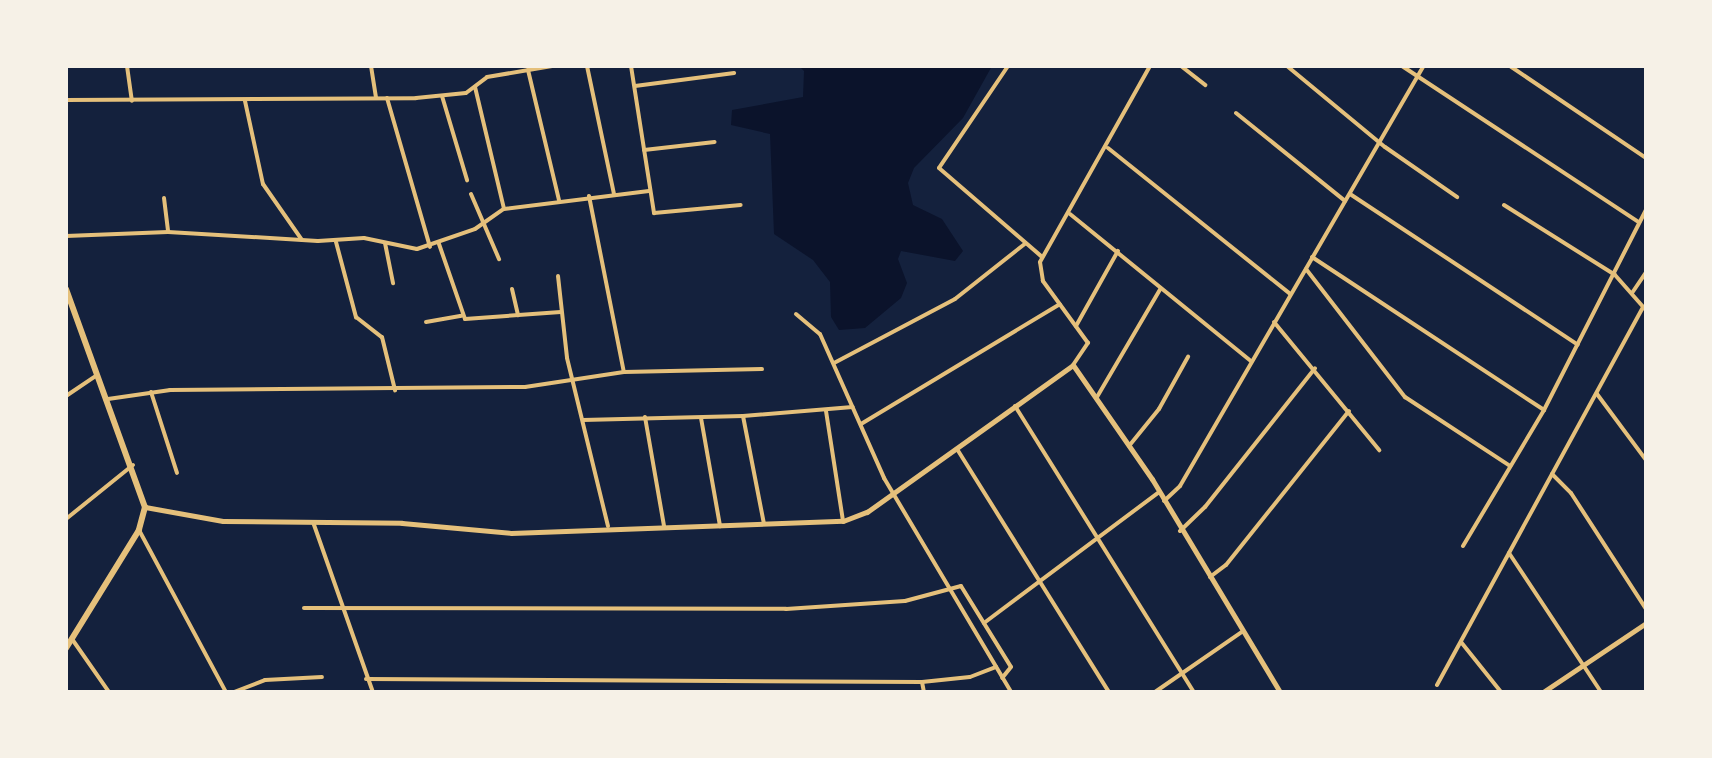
<!DOCTYPE html>
<style>
body{margin:0}
#map{position:relative;width:1712px;height:758px;overflow:hidden;background:#14213d;font-family:"Noto Sans",sans-serif}
div>[style]{position:absolute}
[style*='--x']{left:calc(var(--x)*1px);top:calc(var(--y)*1px);width:calc(var(--w)*1px);rotate:calc(var(--a)*1deg)}
.water>*{inset:0;background:#0b132b}
.minor>*{height:4px;margin:-2px;padding:0 2px;transform-origin:2px;border-radius:2px;background:#e5c07b}
.tertiary>*{height:5px;margin:-2.5px;padding:0 2.5px;transform-origin:2.5px;border-radius:2.5px;background:#e5c07b}
.secondary>*{height:6px;margin:-3px;padding:0 3px;transform-origin:3px;border-radius:3px;background:#e5c07b}
span{translate:-50% -50%;white-space:nowrap;text-align:center;line-height:1.15;-webkit-text-stroke:8px #f6f1e7;paint-order:stroke}
.frame{position:absolute;inset:0;border:68px solid #f6f1e7;pointer-events:none}
</style>
<div id="map">
<div class="water">
<i style="clip-path:polygon(799px 66px,992px 66px,963px 118px,914px 168px,908px 183px,913px 205px,942px 219px,963px 251px,955px 261px,901px 251px,898px 259px,907px 283px,901px 298px,865px 328px,839px 330px,831px 317px,830px 282px,813px 260px,774px 234px,770px 134px,731px 125px,732px 110px,803px 97px,804px 71px)"></i>
</div>
<div class="minor">
<i style="--x:127;--y:66;--w:35;--a:82"></i>
<i style="--x:371;--y:66;--w:32;--a:81"></i>
<i style="--x:587;--y:66;--w:131;--a:78.1"></i>
<i style="--x:631;--y:66;--w:149;--a:81.1"></i>
<i style="--x:654;--y:213;--w:87;--a:-5.3"></i>
<i style="--x:1008;--y:66;--w:123;--a:124.1"></i>
<i style="--x:939;--y:168;--w:136;--a:40.8"></i>
<i style="--x:1181;--y:66;--w:31;--a:38"></i>
<i style="--x:1287;--y:66;--w:127;--a:39.6"></i>
<i style="--x:1385;--y:147;--w:88;--a:34.8"></i>
<i style="--x:1402;--y:66;--w:284;--a:33.4"></i>
<i style="--x:1510;--y:66;--w:164;--a:34.1"></i>
<i style="--x:528;--y:70;--w:134;--a:76.6"></i>
<i style="--x:635;--y:86;--w:100;--a:-7.5"></i>
<i style="--x:475;--y:87;--w:125;--a:76.6"></i>
<i style="--x:442;--y:96;--w:88;--a:73.4"></i>
<i style="--x:387;--y:98;--w:155;--a:73.9"></i>
<i style="--x:66;--y:100;--w:350;--a:-0.3"></i>
<i style="--x:416;--y:98;--w:50;--a:-5.7"></i>
<i style="--x:466;--y:93;--w:26;--a:-37"></i>
<i style="--x:487;--y:77;--w:66;--a:-9.6"></i>
<i style="--x:245;--y:101;--w:85;--a:77.8"></i>
<i style="--x:263;--y:184;--w:68;--a:55.1"></i>
<i style="--x:1236;--y:113;--w:140;--a:38.9"></i>
<i style="--x:1108;--y:148;--w:233;--a:38.7"></i>
<i style="--x:644;--y:150;--w:71;--a:-6.4"></i>
<i style="--x:471;--y:194;--w:71;--a:66.7"></i>
<i style="--x:1350;--y:194;--w:273;--a:33.5"></i>
<i style="--x:589;--y:196;--w:179;--a:78.8"></i>
<i style="--x:164;--y:198;--w:34;--a:83"></i>
<i style="--x:1504;--y:205;--w:131;--a:32.2"></i>
<i style="--x:1615;--y:275;--w:47;--a:48.5"></i>
<i style="--x:1070;--y:214;--w:233;--a:39.1"></i>
<i style="--x:66;--y:236;--w:102;--a:-2.2"></i>
<i style="--x:168;--y:232;--w:150;--a:3.4"></i>
<i style="--x:318;--y:241;--w:46;--a:-3.7"></i>
<i style="--x:364;--y:238;--w:54;--a:11.7"></i>
<i style="--x:417;--y:249;--w:61;--a:-19"></i>
<i style="--x:475;--y:229;--w:35;--a:-35"></i>
<i style="--x:504;--y:209;--w:146;--a:-7.1"></i>
<i style="--x:336;--y:242;--w:78;--a:75.1"></i>
<i style="--x:356;--y:317;--w:33;--a:38"></i>
<i style="--x:382;--y:337;--w:55;--a:76.2"></i>
<i style="--x:385;--y:243;--w:41;--a:78.7"></i>
<i style="--x:439;--y:244;--w:79;--a:70.9"></i>
<i style="--x:465;--y:319;--w:96;--a:-4.2"></i>
<i style="--x:1312;--y:257;--w:278;--a:33.4"></i>
<i style="--x:1306;--y:269;--w:162;--a:52.3"></i>
<i style="--x:1405;--y:397;--w:126;--a:33.3"></i>
<i style="--x:558;--y:276;--w:82;--a:83.7"></i>
<i style="--x:567;--y:358;--w:173;--a:76.3"></i>
<i style="--x:512;--y:289;--w:27;--a:77"></i>
<i style="--x:1632;--y:293;--w:25;--a:-56"></i>
<i style="--x:796;--y:314;--w:31;--a:40"></i>
<i style="--x:820;--y:334;--w:158;--a:66"></i>
<i style="--x:884;--y:478;--w:249;--a:59.3"></i>
<i style="--x:426;--y:322;--w:36;--a:-10"></i>
<i style="--x:1274;--y:322;--w:166;--a:50.6"></i>
<i style="--x:1076;--y:326;--w:86;--a:-60.8"></i>
<i style="--x:834;--y:363;--w:137;--a:-27.9"></i>
<i style="--x:955;--y:299;--w:90;--a:-38.3"></i>
<i style="--x:1073;--y:365;--w:27;--a:-56"></i>
<i style="--x:1088;--y:343;--w:77;--a:-126"></i>
<i style="--x:1043;--y:281;--w:19;--a:-99"></i>
<i style="--x:1040;--y:262;--w:225;--a:-60.7"></i>
<i style="--x:151;--y:392;--w:85;--a:72.2"></i>
<i style="--x:1597;--y:394;--w:82;--a:53.4"></i>
<i style="--x:66;--y:396;--w:36;--a:-34"></i>
<i style="--x:1097;--y:397;--w:126;--a:-59.6"></i>
<i style="--x:108;--y:399;--w:63;--a:-8.3"></i>
<i style="--x:170;--y:390;--w:355;--a:-0.5"></i>
<i style="--x:525;--y:387;--w:100;--a:-8.6"></i>
<i style="--x:624;--y:372;--w:138;--a:-1.2"></i>
<i style="--x:1015;--y:406;--w:337;--a:58"></i>
<i style="--x:826;--y:411;--w:111;--a:81.2"></i>
<i style="--x:743;--y:416;--w:110;--a:79"></i>
<i style="--x:645;--y:417;--w:111;--a:80.1"></i>
<i style="--x:701;--y:418;--w:110;--a:80"></i>
<i style="--x:583;--y:420;--w:160;--a:-1.4"></i>
<i style="--x:743;--y:416;--w:110;--a:-4.7"></i>
<i style="--x:861;--y:424;--w:232;--a:-31.1"></i>
<i style="--x:1129;--y:446;--w:48;--a:-51"></i>
<i style="--x:1159;--y:409;--w:60;--a:-60.9"></i>
<i style="--x:957;--y:449;--w:287;--a:58"></i>
<i style="--x:1552;--y:474;--w:27;--a:45"></i>
<i style="--x:1571;--y:493;--w:138;--a:57.1"></i>
<i style="--x:1164;--y:501;--w:22;--a:-43"></i>
<i style="--x:1180;--y:486;--w:485;--a:-59.9"></i>
<i style="--x:66;--y:519;--w:86;--a:-38.9"></i>
<i style="--x:313;--y:522;--w:180;--a:70.6"></i>
<i style="--x:139;--y:530;--w:184;--a:61.8"></i>
<i style="--x:1180;--y:531;--w:35;--a:-44"></i>
<i style="--x:1205;--y:507;--w:177;--a:-51.6"></i>
<i style="--x:1463;--y:546;--w:158;--a:-59.2"></i>
<i style="--x:1544;--y:410;--w:225;--a:-63"></i>
<i style="--x:1509;--y:553;--w:167;--a:56.5"></i>
<i style="--x:1210;--y:577;--w:20;--a:-37"></i>
<i style="--x:1226;--y:565;--w:197;--a:-51.4"></i>
<i style="--x:304;--y:608;--w:482;--a:0.1"></i>
<i style="--x:786;--y:609;--w:119;--a:-3.8"></i>
<i style="--x:905;--y:601;--w:58;--a:-15"></i>
<i style="--x:961;--y:586;--w:95;--a:58.3"></i>
<i style="--x:1011;--y:667;--w:14;--a:129"></i>
<i style="--x:984;--y:623;--w:219;--a:-36.8"></i>
<i style="--x:72;--y:639;--w:65;--a:55.1"></i>
<i style="--x:1461;--y:642;--w:64;--a:51.3"></i>
<i style="--x:366;--y:679;--w:556;--a:0.31"></i>
<i style="--x:922;--y:682;--w:48;--a:-5.9"></i>
<i style="--x:970;--y:677;--w:28;--a:-21"></i>
<i style="--x:922;--y:682;--w:10;--a:79"></i>
<i style="--x:1437;--y:685;--w:430;--a:-61.4"></i>
<i style="--x:234;--y:692;--w:33;--a:-21"></i>
<i style="--x:265;--y:680;--w:57;--a:-3"></i>
<i style="--x:1155;--y:692;--w:107;--a:-34.7"></i>
</div>
<div class="tertiary">
<i style="--x:145;--y:507;--w:79;--a:10.2"></i>
<i style="--x:223;--y:521;--w:179;--a:0.6"></i>
<i style="--x:402;--y:523;--w:109;--a:5.2"></i>
<i style="--x:511;--y:533;--w:332;--a:-2.1"></i>
<i style="--x:843;--y:521;--w:26;--a:-21"></i>
<i style="--x:867;--y:512;--w:253;--a:-35.5"></i>
<i style="--x:1073;--y:365;--w:139;--a:55.3"></i>
<i style="--x:1152;--y:479;--w:249;--a:59"></i>
<i style="--x:1543;--y:692;--w:124;--a:-33.8"></i>
</div>
<div class="secondary">
<i style="--x:66;--y:289;--w:232;--a:70.1"></i>
<i style="--x:145;--y:507;--w:24;--a:105"></i>
<i style="--x:139;--y:530;--w:139;--a:121.7"></i>
</div>
<div class="frame"></div>
</div>
